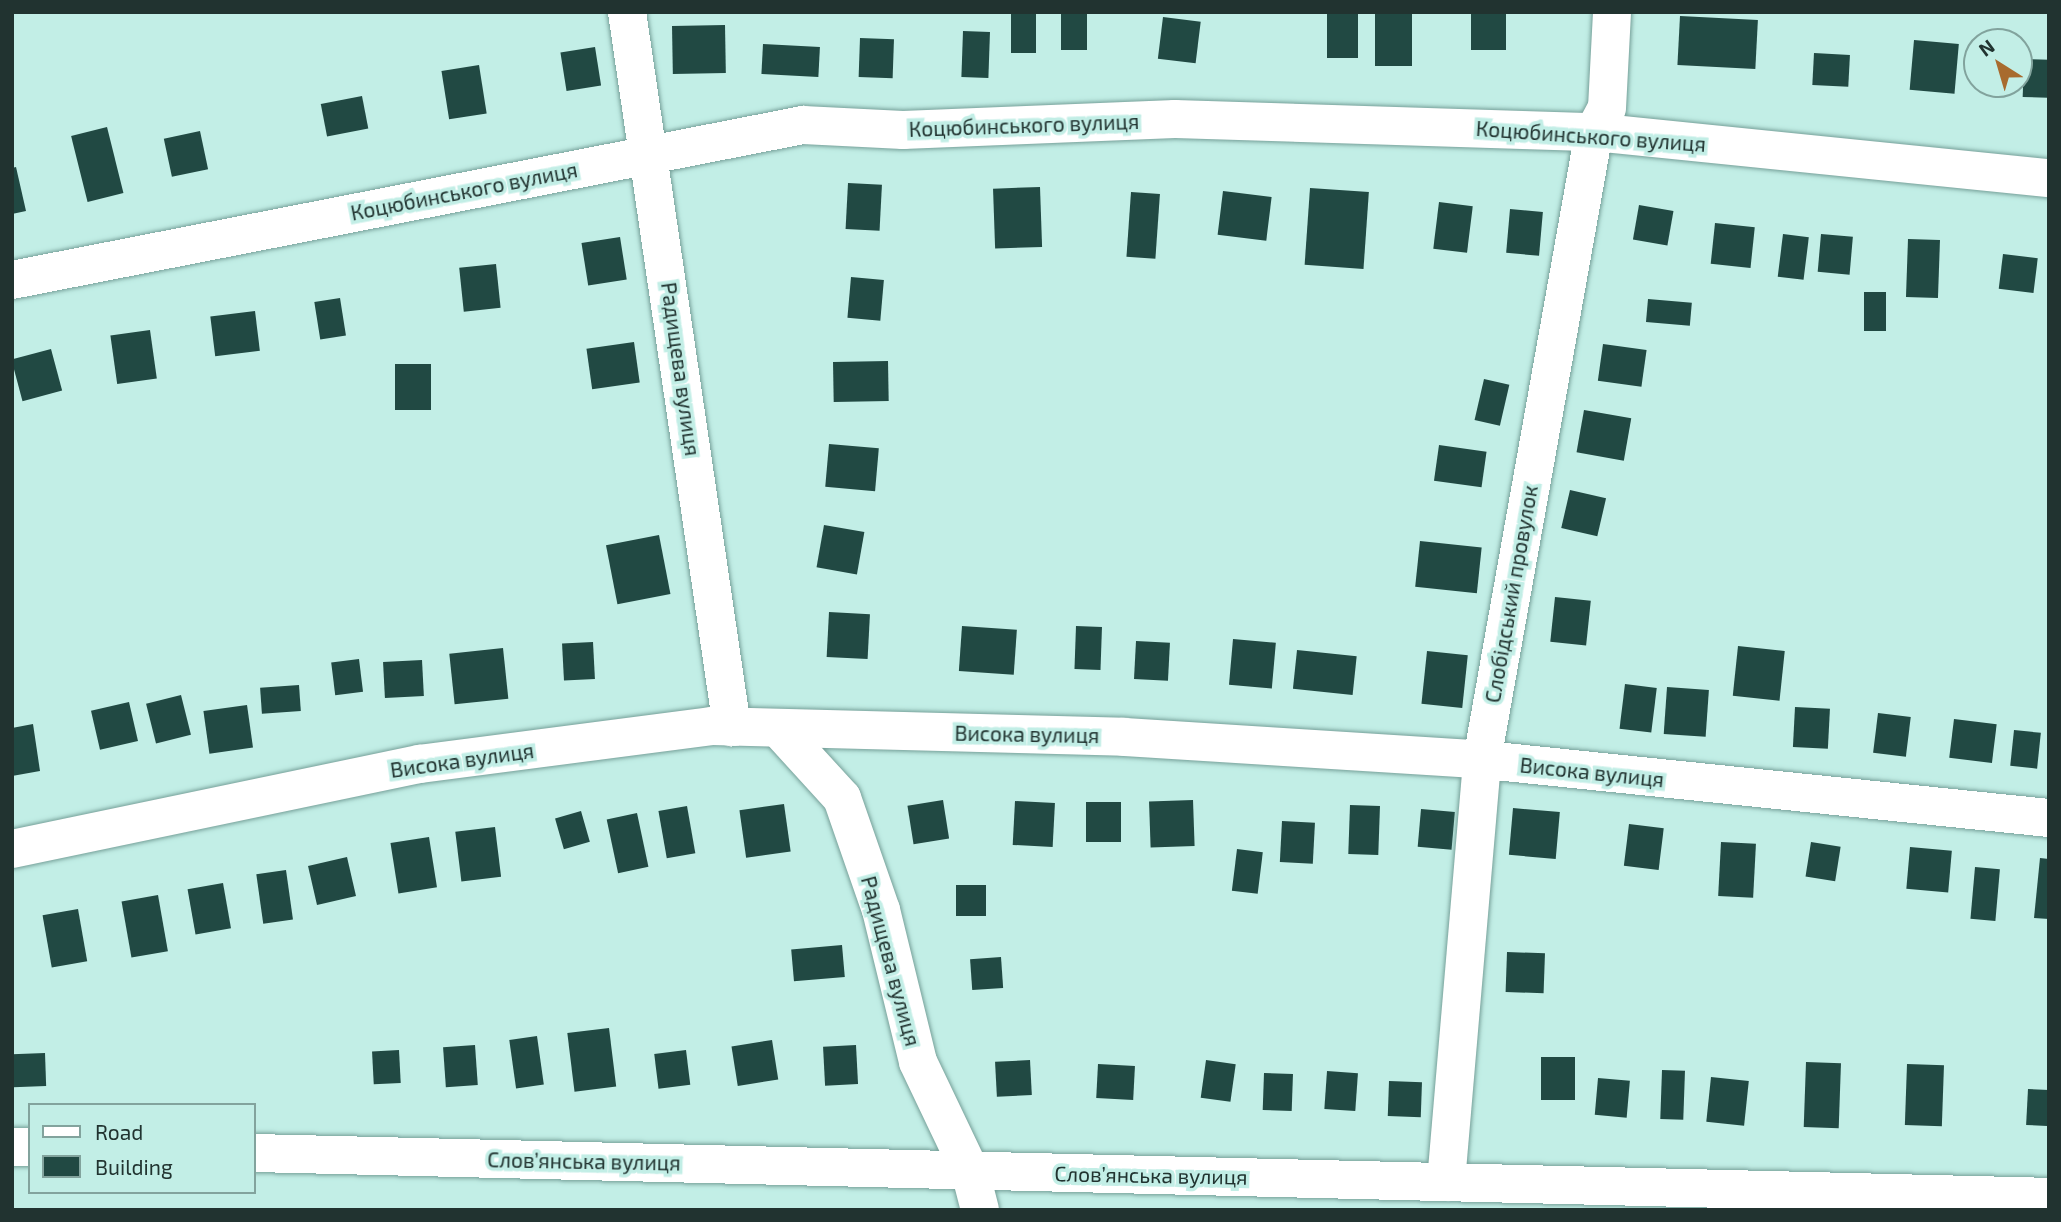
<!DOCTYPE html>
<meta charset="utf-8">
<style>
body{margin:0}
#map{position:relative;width:2061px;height:1222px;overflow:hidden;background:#c2eee6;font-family:"Exo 2",sans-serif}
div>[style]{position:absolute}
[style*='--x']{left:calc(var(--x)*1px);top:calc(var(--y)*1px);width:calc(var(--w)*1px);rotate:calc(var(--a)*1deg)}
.building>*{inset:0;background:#214943;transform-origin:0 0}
.roads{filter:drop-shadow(0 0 2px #76a099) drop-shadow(0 0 2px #76a099)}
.street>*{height:38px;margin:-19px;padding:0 19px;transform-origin:19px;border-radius:19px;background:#fff}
span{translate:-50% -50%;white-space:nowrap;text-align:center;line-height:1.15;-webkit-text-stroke:7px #c2eee6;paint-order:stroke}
.street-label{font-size:21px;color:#213330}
.frame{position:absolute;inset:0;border:14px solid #213330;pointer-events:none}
.legend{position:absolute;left:28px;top:1103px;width:228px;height:91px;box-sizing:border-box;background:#c2eee6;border:2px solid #82a39d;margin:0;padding:9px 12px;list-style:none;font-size:21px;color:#213330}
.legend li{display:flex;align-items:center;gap:14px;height:35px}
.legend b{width:35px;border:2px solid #82a39d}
.north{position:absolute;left:1963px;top:28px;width:70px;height:70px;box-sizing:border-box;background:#c2eee6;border:2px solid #82a39d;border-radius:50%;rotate:323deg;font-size:19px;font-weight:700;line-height:28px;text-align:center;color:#213330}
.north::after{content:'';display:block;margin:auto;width:24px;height:32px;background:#a86b2e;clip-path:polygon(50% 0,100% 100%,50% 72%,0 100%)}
</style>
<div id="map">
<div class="building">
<i style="left:1011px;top:12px;width:25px;height:41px"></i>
<i style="left:1061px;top:12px;width:26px;height:38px"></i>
<i style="left:1375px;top:12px;width:37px;height:54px"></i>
<i style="left:1471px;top:12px;width:35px;height:38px"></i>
<i style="left:1327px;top:14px;width:31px;height:44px"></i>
<i style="left:1680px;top:16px;width:78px;height:49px;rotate:3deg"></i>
<i style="left:1163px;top:17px;width:38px;height:42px;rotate:7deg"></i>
<i style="left:725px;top:25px;width:48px;height:53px;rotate:89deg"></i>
<i style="left:963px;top:31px;width:27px;height:46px;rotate:2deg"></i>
<i style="left:860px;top:38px;width:34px;height:39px;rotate:2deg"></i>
<i style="left:1914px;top:40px;width:45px;height:50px;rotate:5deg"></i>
<i style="left:763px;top:44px;width:57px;height:30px;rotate:3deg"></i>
<i style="left:595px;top:47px;width:39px;height:35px;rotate:81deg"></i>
<i style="left:1814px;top:53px;width:36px;height:32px;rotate:3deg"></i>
<i style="left:2024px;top:59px;width:25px;height:38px;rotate:2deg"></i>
<i style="left:479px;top:65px;width:49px;height:38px;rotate:81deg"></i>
<i style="left:362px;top:96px;width:33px;height:42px;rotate:79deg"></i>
<i style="left:107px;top:127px;width:68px;height:37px;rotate:76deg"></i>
<i style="left:200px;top:131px;width:39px;height:37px;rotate:78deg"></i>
<i style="clip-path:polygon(16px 167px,26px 211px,12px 214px,12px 168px)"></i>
<i style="left:848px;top:183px;width:34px;height:46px;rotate:3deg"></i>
<i style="left:1040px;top:187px;width:60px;height:47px;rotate:88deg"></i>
<i style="left:1310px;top:188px;width:59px;height:77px;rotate:4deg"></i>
<i style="left:1223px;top:191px;width:49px;height:44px;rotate:7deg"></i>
<i style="left:1131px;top:192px;width:29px;height:65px;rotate:4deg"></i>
<i style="left:1439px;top:202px;width:34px;height:47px;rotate:7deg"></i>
<i style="left:1639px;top:205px;width:35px;height:35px;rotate:10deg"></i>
<i style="left:1510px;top:209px;width:33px;height:44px;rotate:5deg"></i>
<i style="left:1715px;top:223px;width:40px;height:41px;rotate:6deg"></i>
<i style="left:1783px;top:234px;width:26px;height:43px;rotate:7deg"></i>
<i style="left:1821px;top:234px;width:32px;height:38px;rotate:5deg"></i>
<i style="left:620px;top:237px;width:43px;height:39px;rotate:81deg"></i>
<i style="left:1908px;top:239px;width:32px;height:58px;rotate:2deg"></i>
<i style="left:2003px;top:254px;width:35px;height:35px;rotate:7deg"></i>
<i style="left:496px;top:264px;width:44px;height:37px;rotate:84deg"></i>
<i style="left:851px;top:277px;width:33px;height:41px;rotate:5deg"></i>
<i style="left:1864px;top:292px;width:22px;height:39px"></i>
<i style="left:340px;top:298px;width:38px;height:26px;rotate:81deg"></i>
<i style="left:1648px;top:299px;width:44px;height:23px;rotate:5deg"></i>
<i style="left:255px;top:311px;width:40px;height:45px;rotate:83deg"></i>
<i style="left:150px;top:330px;width:49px;height:40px;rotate:82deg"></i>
<i style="left:634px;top:342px;width:41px;height:48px;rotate:82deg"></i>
<i style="left:1603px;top:344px;width:44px;height:37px;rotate:8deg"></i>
<i style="left:51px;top:349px;width:43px;height:41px;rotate:75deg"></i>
<i style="left:888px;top:361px;width:40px;height:55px;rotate:89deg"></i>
<i style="left:395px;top:364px;width:36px;height:46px"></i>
<i style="left:1484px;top:379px;width:26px;height:42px;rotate:13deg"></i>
<i style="left:1584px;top:410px;width:48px;height:43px;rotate:10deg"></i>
<i style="left:829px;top:444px;width:50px;height:43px;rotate:5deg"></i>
<i style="left:1439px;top:445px;width:48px;height:36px;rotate:8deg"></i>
<i style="left:1570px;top:490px;width:37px;height:39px;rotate:13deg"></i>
<i style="left:824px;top:525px;width:41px;height:43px;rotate:10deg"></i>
<i style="left:659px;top:535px;width:60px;height:54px;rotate:79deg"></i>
<i style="left:1420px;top:541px;width:62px;height:46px;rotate:6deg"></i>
<i style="left:1555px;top:597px;width:36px;height:45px;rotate:6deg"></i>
<i style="left:829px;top:612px;width:41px;height:45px;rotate:3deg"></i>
<i style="left:962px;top:626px;width:55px;height:45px;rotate:4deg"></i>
<i style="left:1076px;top:626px;width:26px;height:43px;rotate:2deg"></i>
<i style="left:1233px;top:639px;width:43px;height:46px;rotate:5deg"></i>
<i style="left:1136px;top:641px;width:34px;height:38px;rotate:3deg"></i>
<i style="left:593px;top:642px;width:37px;height:31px;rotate:87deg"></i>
<i style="left:1738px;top:646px;width:47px;height:50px;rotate:6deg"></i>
<i style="left:503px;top:648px;width:51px;height:54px;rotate:84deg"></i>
<i style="left:1297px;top:650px;width:60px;height:39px;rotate:6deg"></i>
<i style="left:1427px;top:651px;width:41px;height:53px;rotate:6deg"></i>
<i style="left:359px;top:659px;width:33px;height:28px;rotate:83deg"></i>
<i style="left:422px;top:660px;width:36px;height:39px;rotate:87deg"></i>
<i style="left:1625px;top:684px;width:32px;height:45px;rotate:7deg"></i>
<i style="left:299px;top:685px;width:26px;height:39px;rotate:86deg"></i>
<i style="left:1667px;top:687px;width:42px;height:47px;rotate:4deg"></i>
<i style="left:181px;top:695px;width:41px;height:36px;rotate:76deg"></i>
<i style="left:129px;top:702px;width:40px;height:39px;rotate:77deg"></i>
<i style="left:247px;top:705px;width:43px;height:44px;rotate:82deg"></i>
<i style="left:1795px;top:707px;width:35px;height:40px;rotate:3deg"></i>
<i style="left:1878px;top:713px;width:33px;height:40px;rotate:7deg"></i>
<i style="left:1954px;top:719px;width:43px;height:39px;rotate:7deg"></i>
<i style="clip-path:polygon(33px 724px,40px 771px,12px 776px,12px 728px)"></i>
<i style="left:2014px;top:730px;width:27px;height:36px;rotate:6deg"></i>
<i style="left:943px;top:800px;width:39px;height:36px;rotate:81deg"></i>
<i style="left:1193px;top:800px;width:46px;height:44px;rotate:88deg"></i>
<i style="left:1015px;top:801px;width:40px;height:44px;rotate:3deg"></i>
<i style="left:1086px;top:802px;width:35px;height:40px"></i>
<i style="left:784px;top:804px;width:48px;height:45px;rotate:82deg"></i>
<i style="left:1350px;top:805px;width:30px;height:49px;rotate:2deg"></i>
<i style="left:687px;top:806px;width:48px;height:29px;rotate:80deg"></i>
<i style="left:1513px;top:808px;width:47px;height:47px;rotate:5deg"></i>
<i style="left:1421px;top:809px;width:34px;height:38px;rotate:5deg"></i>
<i style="left:581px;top:811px;width:32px;height:27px;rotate:74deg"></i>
<i style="left:637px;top:813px;width:55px;height:31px;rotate:78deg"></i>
<i style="left:1282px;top:821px;width:33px;height:41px;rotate:3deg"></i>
<i style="left:1629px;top:824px;width:35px;height:42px;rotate:7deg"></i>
<i style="left:495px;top:827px;width:50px;height:40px;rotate:83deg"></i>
<i style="left:429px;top:837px;width:51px;height:39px;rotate:81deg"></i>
<i style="left:1721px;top:842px;width:35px;height:54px;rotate:3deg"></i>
<i style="left:1811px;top:842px;width:30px;height:35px;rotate:9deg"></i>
<i style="left:1910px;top:847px;width:42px;height:42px;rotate:5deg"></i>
<i style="left:1237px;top:849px;width:26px;height:42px;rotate:7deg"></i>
<i style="left:347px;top:857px;width:40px;height:40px;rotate:77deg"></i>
<i style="clip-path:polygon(2040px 858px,2049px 859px,2049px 919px,2034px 918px)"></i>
<i style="left:1975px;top:867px;width:25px;height:52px;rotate:5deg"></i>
<i style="left:286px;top:870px;width:50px;height:30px;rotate:82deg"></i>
<i style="left:223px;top:883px;width:46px;height:36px;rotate:80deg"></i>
<i style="left:956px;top:885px;width:30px;height:31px"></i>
<i style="left:158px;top:895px;width:57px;height:37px;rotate:80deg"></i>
<i style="left:78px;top:909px;width:53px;height:36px;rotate:80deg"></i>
<i style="left:842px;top:945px;width:32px;height:51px;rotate:85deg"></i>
<i style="left:1507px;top:952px;width:38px;height:40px;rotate:2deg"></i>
<i style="left:1001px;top:957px;width:31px;height:31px;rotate:86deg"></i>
<i style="left:609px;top:1028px;width:59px;height:42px;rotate:83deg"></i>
<i style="left:537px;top:1036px;width:49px;height:28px;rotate:82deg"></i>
<i style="left:772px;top:1040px;width:40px;height:41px;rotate:81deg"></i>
<i style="left:475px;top:1045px;width:40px;height:32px;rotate:86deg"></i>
<i style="left:856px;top:1045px;width:39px;height:33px;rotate:87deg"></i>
<i style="left:399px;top:1050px;width:33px;height:27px;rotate:87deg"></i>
<i style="left:686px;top:1050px;width:35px;height:32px;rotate:83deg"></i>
<i style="left:45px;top:1053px;width:33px;height:33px;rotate:88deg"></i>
<i style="left:1541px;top:1057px;width:34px;height:43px"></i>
<i style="left:1030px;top:1060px;width:35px;height:35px;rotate:87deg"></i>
<i style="left:1206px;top:1060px;width:30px;height:38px;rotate:8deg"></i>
<i style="left:1806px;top:1062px;width:35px;height:65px;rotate:2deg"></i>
<i style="left:1098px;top:1064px;width:37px;height:34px;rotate:3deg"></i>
<i style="left:1907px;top:1064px;width:37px;height:61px;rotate:2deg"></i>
<i style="left:1662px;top:1070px;width:23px;height:49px;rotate:2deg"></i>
<i style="left:1327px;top:1071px;width:31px;height:38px;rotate:4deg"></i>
<i style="left:1264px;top:1073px;width:29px;height:37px;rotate:2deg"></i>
<i style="left:1711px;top:1077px;width:38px;height:45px;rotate:6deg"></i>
<i style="left:1598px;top:1078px;width:32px;height:37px;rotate:5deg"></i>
<i style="left:1389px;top:1081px;width:33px;height:35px;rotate:2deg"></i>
<i style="left:2028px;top:1089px;width:21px;height:36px;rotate:3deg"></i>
</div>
<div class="roads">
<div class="street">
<i style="--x:627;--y:12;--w:723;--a:81.65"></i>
<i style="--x:12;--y:280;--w:806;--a:-11.09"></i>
<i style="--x:803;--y:125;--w:100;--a:2.9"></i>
<i style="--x:903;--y:130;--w:272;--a:-2.3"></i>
<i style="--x:1175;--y:119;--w:419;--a:1.8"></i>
<i style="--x:1594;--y:132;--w:457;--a:5.8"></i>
<i style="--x:778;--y:728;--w:95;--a:47.6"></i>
<i style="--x:842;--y:798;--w:119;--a:70.8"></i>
<i style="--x:881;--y:910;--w:156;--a:76.3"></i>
<i style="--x:918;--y:1062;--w:121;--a:64.5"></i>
<i style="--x:970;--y:1171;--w:40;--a:75.6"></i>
<i style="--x:12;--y:849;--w:417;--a:-11.8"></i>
<i style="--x:420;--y:764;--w:294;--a:-7.4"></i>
<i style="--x:712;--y:726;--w:412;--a:1.5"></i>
<i style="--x:1124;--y:737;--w:353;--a:3.6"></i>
<i style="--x:1476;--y:759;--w:576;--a:5.88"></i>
<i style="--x:12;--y:1147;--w:18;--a:0"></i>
<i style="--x:254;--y:1153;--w:1796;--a:1.4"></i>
<i style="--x:1446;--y:1182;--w:424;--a:-85.1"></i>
<i style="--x:1482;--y:760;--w:638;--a:-79.89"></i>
<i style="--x:1594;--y:132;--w:27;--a:-62"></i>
<i style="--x:1607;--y:108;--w:96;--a:-87"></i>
</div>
</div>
<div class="street-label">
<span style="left:1024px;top:125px;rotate:-2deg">Коцюбинського вулиця</span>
<span style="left:1591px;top:136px;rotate:4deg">Коцюбинського вулиця</span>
<span style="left:464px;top:191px;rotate:-11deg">Коцюбинського вулиця</span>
<span style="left:681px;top:369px;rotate:82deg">Радищева вулиця</span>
<span style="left:1511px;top:594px;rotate:-80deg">Слобідський провулок</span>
<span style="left:1027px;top:734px;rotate:1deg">Висока вулиця</span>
<span style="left:462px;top:760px;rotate:-8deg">Висока вулиця</span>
<span style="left:1592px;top:772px;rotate:6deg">Висока вулиця</span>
<span style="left:891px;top:961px;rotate:75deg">Радищева вулиця</span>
<span style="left:584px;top:1161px;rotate:1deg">Слов’янська вулиця</span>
<span style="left:1151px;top:1175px;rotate:1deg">Слов’янська вулиця</span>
</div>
<div class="frame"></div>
<ul class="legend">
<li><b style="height:9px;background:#fff"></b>Road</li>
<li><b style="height:19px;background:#214943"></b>Building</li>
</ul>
<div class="north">N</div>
</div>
